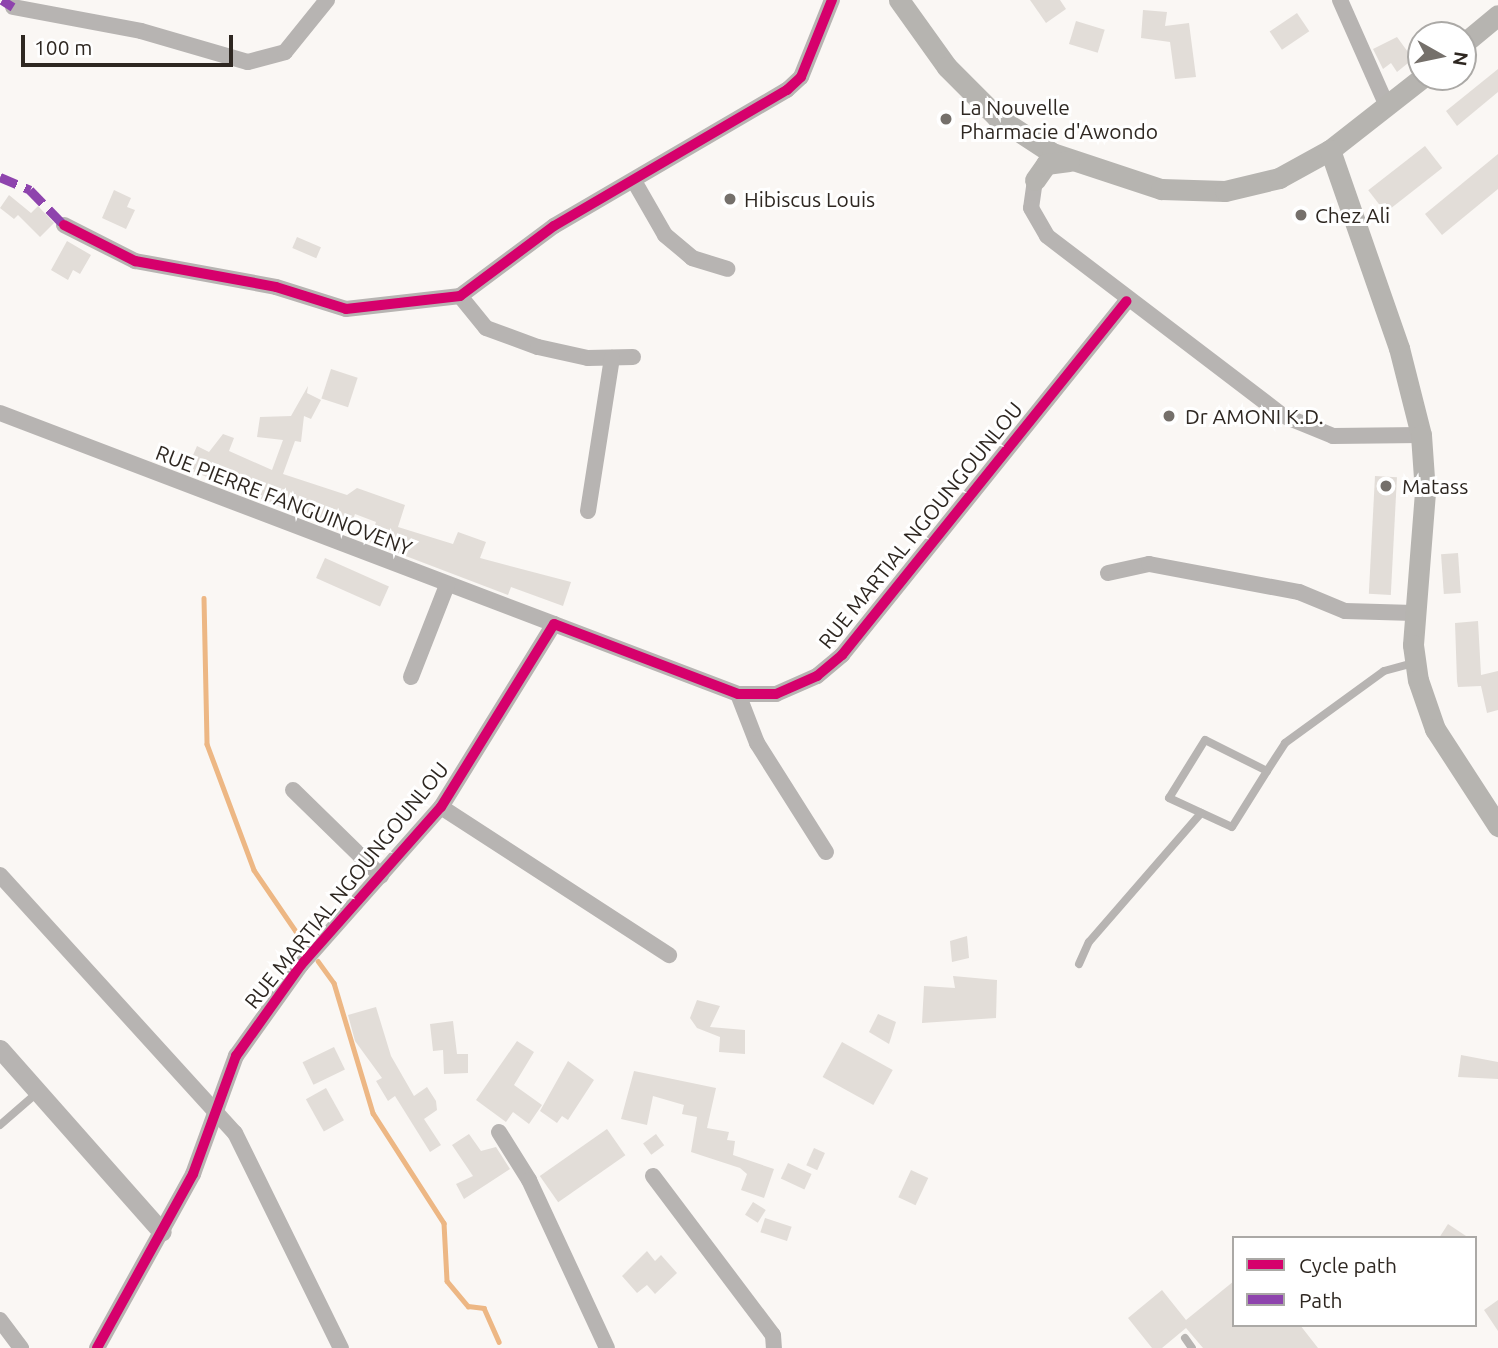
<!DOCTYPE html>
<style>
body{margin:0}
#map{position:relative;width:1498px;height:1348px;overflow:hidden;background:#faf7f4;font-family:Ubuntu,sans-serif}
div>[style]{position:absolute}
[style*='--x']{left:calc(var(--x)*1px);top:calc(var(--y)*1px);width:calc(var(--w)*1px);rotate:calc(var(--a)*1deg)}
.stream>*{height:4.5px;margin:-2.25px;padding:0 2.25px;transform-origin:2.25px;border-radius:2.25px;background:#edb784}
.building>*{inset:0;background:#e2ddd8;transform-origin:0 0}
.service>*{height:8px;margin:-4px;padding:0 4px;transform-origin:4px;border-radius:4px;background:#b7b4b2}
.minor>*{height:16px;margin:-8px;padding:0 8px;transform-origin:8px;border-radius:8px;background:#b7b4b2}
.tertiary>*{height:19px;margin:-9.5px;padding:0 9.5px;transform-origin:9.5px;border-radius:9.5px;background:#b7b4b2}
.secondary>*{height:21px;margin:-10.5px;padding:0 10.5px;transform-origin:10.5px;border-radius:10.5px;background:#b6b4b0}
.quiet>*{height:9px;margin-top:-4.5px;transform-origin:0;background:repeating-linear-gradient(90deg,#8e44ad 0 18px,transparent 0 27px)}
.cycleway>*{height:10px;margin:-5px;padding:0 5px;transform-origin:5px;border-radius:5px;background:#d6006c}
.dots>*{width:19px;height:19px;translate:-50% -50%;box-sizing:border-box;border:4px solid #fff;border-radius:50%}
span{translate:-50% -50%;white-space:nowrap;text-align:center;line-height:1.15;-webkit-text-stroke:6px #fff;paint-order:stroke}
.poi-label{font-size:21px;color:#2e2721}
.left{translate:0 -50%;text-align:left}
.street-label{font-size:21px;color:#2e2721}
.legend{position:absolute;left:1232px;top:1236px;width:245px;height:91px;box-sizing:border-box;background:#fff;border:2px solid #aba9a6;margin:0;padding:9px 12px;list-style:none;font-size:21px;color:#2e2721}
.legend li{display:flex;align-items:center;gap:14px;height:35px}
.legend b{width:35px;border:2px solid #aba9a6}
.north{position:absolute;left:1407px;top:21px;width:70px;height:70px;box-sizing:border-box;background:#fff;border:2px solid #aba9a6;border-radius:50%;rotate:99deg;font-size:19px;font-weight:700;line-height:28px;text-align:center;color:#2e2721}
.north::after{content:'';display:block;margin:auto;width:24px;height:32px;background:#75706b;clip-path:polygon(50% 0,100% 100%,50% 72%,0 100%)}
.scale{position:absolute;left:21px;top:35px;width:212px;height:32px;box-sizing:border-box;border:4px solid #2e2721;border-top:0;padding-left:9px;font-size:21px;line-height:24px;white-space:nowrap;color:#2e2721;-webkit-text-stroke:5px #fff;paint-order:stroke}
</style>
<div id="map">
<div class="stream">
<i style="--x:204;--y:598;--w:146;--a:88.8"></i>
<i style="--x:207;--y:744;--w:134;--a:69.5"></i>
<i style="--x:254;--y:870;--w:92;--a:55.6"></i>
<i style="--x:318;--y:961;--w:27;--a:54"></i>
<i style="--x:334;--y:983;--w:136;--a:73.3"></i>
<i style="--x:373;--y:1113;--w:131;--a:57.2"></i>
<i style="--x:444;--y:1223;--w:58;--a:87"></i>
<i style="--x:447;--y:1281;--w:33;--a:50"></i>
<i style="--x:468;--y:1306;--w:16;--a:7"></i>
<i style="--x:484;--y:1308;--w:37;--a:66"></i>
</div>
<div class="building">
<i style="clip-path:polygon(1030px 0,1060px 0,1066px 9px,1046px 23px)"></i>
<i style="clip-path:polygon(1143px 10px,1167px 12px,1165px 26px,1189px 23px,1196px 77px,1175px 79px,1170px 42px,1141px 38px)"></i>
<i style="left:1297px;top:13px;width:22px;height:33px;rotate:56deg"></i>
<i style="left:1076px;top:21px;width:30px;height:24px;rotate:17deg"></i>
<i style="clip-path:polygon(1397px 37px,1413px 59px,1397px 72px,1391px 63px,1383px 69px,1373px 49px)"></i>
<i style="clip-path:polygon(1498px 69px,1498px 92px,1457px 126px,1446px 111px)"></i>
<i style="left:1425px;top:146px;width:28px;height:72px;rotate:52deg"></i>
<i style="clip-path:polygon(1498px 154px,1498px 189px,1442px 235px,1425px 214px)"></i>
<i style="clip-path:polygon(114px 190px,131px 198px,127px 207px,135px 210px,126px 229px,102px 218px)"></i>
<i style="clip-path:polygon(9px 195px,31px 213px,38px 206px,54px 223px,40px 237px,18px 215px,14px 219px,0 208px)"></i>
<i style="left:297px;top:237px;width:26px;height:12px;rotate:23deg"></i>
<i style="clip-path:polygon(67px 241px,91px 255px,80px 274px,73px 270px,68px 280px,51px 270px)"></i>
<i style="left:331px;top:369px;width:28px;height:31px;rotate:18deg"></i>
<i style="clip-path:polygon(308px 386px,307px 393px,321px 400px,311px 419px,304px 416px,301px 442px,295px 441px,283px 474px,347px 495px,357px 488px,405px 505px,398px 527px,453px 544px,458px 532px,486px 542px,480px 558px,571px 582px,563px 606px,511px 587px,508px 595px,369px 542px,376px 522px,355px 514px,348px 534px,187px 469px,197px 446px,209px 452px,223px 434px,234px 438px,229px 451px,272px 470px,283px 440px,257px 437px,260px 417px,291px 416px)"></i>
<i style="left:1375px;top:476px;width:22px;height:118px;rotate:3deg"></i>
<i style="left:1458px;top:553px;width:40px;height:17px;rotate:86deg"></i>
<i style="left:325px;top:558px;width:70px;height:22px;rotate:24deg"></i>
<i style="clip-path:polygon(1478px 621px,1481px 675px,1498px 671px,1498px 710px,1487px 713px,1481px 686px,1458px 687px,1457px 681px,1455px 623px)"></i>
<i style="clip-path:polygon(967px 936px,969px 958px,952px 962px,950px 941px)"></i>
<i style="clip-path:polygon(953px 976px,997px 980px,996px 1018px,922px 1023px,924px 986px,955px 988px)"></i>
<i style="clip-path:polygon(697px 1000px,720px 1006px,710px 1027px,745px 1030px,745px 1054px,719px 1052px,720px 1037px,697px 1028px,690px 1018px)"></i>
<i style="clip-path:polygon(376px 1007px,391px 1056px,414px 1096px,427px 1087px,436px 1101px,437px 1110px,424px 1119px,441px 1145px,430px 1152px,395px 1096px,388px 1101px,376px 1081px,382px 1078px,355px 1041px,348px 1015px)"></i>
<i style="clip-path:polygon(878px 1014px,896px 1022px,889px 1044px,869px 1032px)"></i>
<i style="clip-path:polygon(453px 1021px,457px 1054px,468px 1054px,468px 1073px,444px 1074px,443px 1050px,433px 1051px,430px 1024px)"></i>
<i style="clip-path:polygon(517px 1041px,534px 1052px,514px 1085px,542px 1105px,529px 1124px,513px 1112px,506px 1122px,476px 1100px)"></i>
<i style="left:842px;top:1042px;width:58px;height:40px;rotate:29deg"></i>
<i style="left:334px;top:1047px;width:25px;height:35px;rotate:64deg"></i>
<i style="clip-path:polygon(1461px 1055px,1498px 1062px,1498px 1079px,1458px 1077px)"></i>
<i style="clip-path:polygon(568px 1061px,594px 1080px,568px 1120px,562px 1116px,557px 1123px,540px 1111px)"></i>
<i style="clip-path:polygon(634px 1071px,716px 1088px,707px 1128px,729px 1132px,727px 1140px,735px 1141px,733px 1155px,774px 1169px,764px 1198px,741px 1190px,747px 1174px,740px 1168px,691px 1152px,697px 1117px,682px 1114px,684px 1105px,653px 1096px,647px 1125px,621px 1119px)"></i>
<i style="left:326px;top:1088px;width:37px;height:23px;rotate:61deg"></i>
<i style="left:607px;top:1129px;width:32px;height:82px;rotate:55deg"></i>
<i style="clip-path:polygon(469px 1134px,481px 1151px,496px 1147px,510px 1169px,464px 1199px,456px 1184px,473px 1176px,452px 1145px)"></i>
<i style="left:656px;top:1134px;width:14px;height:16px;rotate:54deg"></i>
<i style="left:814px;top:1148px;width:12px;height:19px;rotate:24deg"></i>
<i style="left:788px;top:1163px;width:26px;height:17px;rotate:25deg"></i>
<i style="left:911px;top:1170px;width:19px;height:30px;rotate:25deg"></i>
<i style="left:753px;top:1202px;width:15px;height:15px;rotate:32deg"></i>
<i style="left:765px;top:1218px;width:28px;height:15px;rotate:18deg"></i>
<i style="clip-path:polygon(1448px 1224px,1469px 1238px,1439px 1238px)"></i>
<i style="clip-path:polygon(647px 1251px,655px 1261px,661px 1255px,677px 1273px,655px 1294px,647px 1285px,637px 1293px,622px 1276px)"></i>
<i style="clip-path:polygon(1234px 1281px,1234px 1325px,1300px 1325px,1318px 1348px,1203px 1348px,1186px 1328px,1162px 1348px,1152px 1348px,1128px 1318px,1162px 1290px,1186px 1320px)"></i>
<i style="clip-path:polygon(1498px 1300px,1498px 1331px,1484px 1310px)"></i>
</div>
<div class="service">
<i style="--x:1267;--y:771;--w:69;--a:-153.4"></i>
<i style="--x:1205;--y:740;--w:68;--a:121.8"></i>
<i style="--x:1169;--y:798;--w:69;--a:24.7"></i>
<i style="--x:1232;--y:827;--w:66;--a:-58"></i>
<i style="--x:1267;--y:771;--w:33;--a:-57"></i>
<i style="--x:1285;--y:743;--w:122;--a:-36"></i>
<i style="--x:1384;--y:671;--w:31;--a:-15"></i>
<i style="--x:1079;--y:964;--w:24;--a:-66"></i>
<i style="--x:1089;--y:942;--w:171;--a:-49"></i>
<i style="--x:0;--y:1125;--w:50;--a:-41"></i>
<i style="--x:1185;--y:1338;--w:12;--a:55"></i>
</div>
<div class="minor">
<i style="--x:1340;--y:0;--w:116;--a:66.1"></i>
<i style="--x:13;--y:7;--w:130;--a:10.6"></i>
<i style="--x:141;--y:31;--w:111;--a:16.2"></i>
<i style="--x:248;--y:62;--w:38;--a:-15"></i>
<i style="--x:285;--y:52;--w:67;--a:-51.1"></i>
<i style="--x:1035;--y:180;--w:28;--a:98"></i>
<i style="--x:1031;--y:208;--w:32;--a:60"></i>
<i style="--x:1047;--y:236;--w:295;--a:37.3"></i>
<i style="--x:1282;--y:415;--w:55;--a:22.4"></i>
<i style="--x:1333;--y:436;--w:88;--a:-0.7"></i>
<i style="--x:634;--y:181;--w:62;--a:60.1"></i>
<i style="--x:665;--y:235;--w:35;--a:40"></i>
<i style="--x:692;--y:258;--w:37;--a:17"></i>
<i style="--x:64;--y:225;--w:80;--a:26.9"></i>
<i style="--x:135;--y:261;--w:143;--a:10.4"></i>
<i style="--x:276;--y:287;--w:73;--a:17.4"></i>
<i style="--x:346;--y:309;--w:115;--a:-6.5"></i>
<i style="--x:460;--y:296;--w:117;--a:-36.7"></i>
<i style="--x:554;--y:226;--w:270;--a:-30.3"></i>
<i style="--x:787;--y:90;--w:19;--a:-43"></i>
<i style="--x:801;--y:77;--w:83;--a:-68.1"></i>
<i style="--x:460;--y:296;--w:41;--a:50.9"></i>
<i style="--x:486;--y:328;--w:55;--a:20.1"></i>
<i style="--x:538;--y:347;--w:51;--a:12.4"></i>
<i style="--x:588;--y:358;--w:45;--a:-1.3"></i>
<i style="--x:0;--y:413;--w:593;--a:20.85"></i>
<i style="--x:588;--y:511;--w:155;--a:-81.1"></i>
<i style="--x:1108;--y:573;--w:42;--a:-12.4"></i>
<i style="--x:1149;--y:564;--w:153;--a:10.6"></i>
<i style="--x:1299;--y:592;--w:50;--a:22.4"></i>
<i style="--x:1345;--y:611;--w:69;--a:1.7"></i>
<i style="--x:411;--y:677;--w:99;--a:-68.6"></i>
<i style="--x:738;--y:694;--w:53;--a:68.8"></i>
<i style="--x:757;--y:743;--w:129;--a:57.7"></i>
<i style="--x:293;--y:790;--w:123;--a:44.3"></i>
<i style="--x:441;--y:807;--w:272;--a:33"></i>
<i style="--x:0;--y:875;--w:349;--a:47.7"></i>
<i style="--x:235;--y:1133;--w:240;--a:63.8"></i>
<i style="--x:499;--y:1132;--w:57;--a:58"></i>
<i style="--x:529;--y:1180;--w:185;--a:65.1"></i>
<i style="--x:653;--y:1176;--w:199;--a:53"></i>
<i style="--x:773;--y:1335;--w:13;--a:86"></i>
<i style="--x:0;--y:1320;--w:35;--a:53"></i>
<i style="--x:97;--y:1348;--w:199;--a:-61.1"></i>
<i style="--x:193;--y:1174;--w:126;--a:-70"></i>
<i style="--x:236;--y:1056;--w:112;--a:-54.5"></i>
<i style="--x:301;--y:965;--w:211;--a:-48.5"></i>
<i style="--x:441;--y:807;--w:215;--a:-58.3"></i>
<i style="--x:554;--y:624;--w:197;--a:20.8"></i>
<i style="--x:738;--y:694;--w:38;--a:0"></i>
<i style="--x:776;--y:694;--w:45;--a:-23.7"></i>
<i style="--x:817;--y:676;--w:33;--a:-40"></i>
<i style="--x:842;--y:655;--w:454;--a:-51.2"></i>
</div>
<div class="tertiary">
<i style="--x:0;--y:1049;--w:244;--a:48.5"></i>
</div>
<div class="secondary">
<i style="--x:899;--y:0;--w:82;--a:54.4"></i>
<i style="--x:947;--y:67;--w:71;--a:45"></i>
<i style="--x:997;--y:117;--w:66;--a:33.2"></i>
<i style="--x:1052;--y:153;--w:115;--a:18.3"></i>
<i style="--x:1161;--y:189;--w:64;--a:1.8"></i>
<i style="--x:1225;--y:191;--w:56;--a:-13.5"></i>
<i style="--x:1279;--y:178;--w:58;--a:-28.8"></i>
<i style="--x:1330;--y:150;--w:118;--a:-38.1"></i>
<i style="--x:1463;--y:44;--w:45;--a:-39.6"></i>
<i style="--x:1330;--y:150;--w:210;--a:70.8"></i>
<i style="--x:1399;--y:348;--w:90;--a:75.8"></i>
<i style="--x:1421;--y:435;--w:57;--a:86"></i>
<i style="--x:1425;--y:492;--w:153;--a:94.5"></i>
<i style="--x:1413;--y:645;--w:35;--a:82"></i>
<i style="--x:1418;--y:680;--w:52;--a:70.9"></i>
<i style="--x:1435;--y:729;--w:116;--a:57"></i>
<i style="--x:1035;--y:180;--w:19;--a:-55"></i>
<i style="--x:1046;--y:164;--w:23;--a:-7"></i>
</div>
<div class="quiet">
<i style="--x:2;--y:0;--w:13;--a:32"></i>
<i style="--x:0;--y:177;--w:33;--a:23"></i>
<i style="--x:30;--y:190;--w:49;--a:45.8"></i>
</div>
<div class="cycleway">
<i style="--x:64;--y:225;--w:80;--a:26.9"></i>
<i style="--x:135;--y:261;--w:143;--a:10.4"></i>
<i style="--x:276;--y:287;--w:73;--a:17.4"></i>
<i style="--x:346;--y:309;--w:115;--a:-6.5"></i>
<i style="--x:460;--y:296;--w:117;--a:-36.7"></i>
<i style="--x:554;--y:226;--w:270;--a:-30.3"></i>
<i style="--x:787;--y:90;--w:19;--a:-43"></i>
<i style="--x:801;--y:77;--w:83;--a:-68.1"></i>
<i style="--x:97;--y:1348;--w:199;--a:-61.1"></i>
<i style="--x:193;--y:1174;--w:126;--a:-70"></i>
<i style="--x:236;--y:1056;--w:112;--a:-54.5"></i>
<i style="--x:301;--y:965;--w:211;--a:-48.5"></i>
<i style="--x:441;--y:807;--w:215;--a:-58.3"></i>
<i style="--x:554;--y:624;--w:197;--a:20.8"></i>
<i style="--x:738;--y:694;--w:38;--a:0"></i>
<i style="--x:776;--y:694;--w:45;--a:-23.7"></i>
<i style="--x:817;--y:676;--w:33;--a:-40"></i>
<i style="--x:842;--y:655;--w:454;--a:-51.2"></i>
</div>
<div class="dots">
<i style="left:946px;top:119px;background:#75706b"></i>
<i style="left:730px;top:199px;background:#75706b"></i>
<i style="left:1301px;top:215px;background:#75706b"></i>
<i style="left:1169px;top:416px;background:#75706b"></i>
<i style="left:1386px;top:486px;background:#75706b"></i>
</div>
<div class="poi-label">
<span class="left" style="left:960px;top:119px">La Nouvelle<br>Pharmacie d'Awondo</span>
<span class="left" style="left:744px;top:199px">Hibiscus Louis</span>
<span class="left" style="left:1315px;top:215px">Chez Ali</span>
<span class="left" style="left:1185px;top:416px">Dr AMONI K.D.</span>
<span class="left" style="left:1402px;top:486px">Matass</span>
</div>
<div class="street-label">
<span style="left:284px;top:500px;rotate:21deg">RUE PIERRE FANGUINOVENY</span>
<span style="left:920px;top:525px;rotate:-51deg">RUE MARTIAL NGOUNGOUNLOU</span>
<span style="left:346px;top:885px;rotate:-51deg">RUE MARTIAL NGOUNGOUNLOU</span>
</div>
<ul class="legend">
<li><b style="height:9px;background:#d6006c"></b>Cycle path</li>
<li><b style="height:9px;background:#8e44ad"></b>Path</li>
</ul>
<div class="north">N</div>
<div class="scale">100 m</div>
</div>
